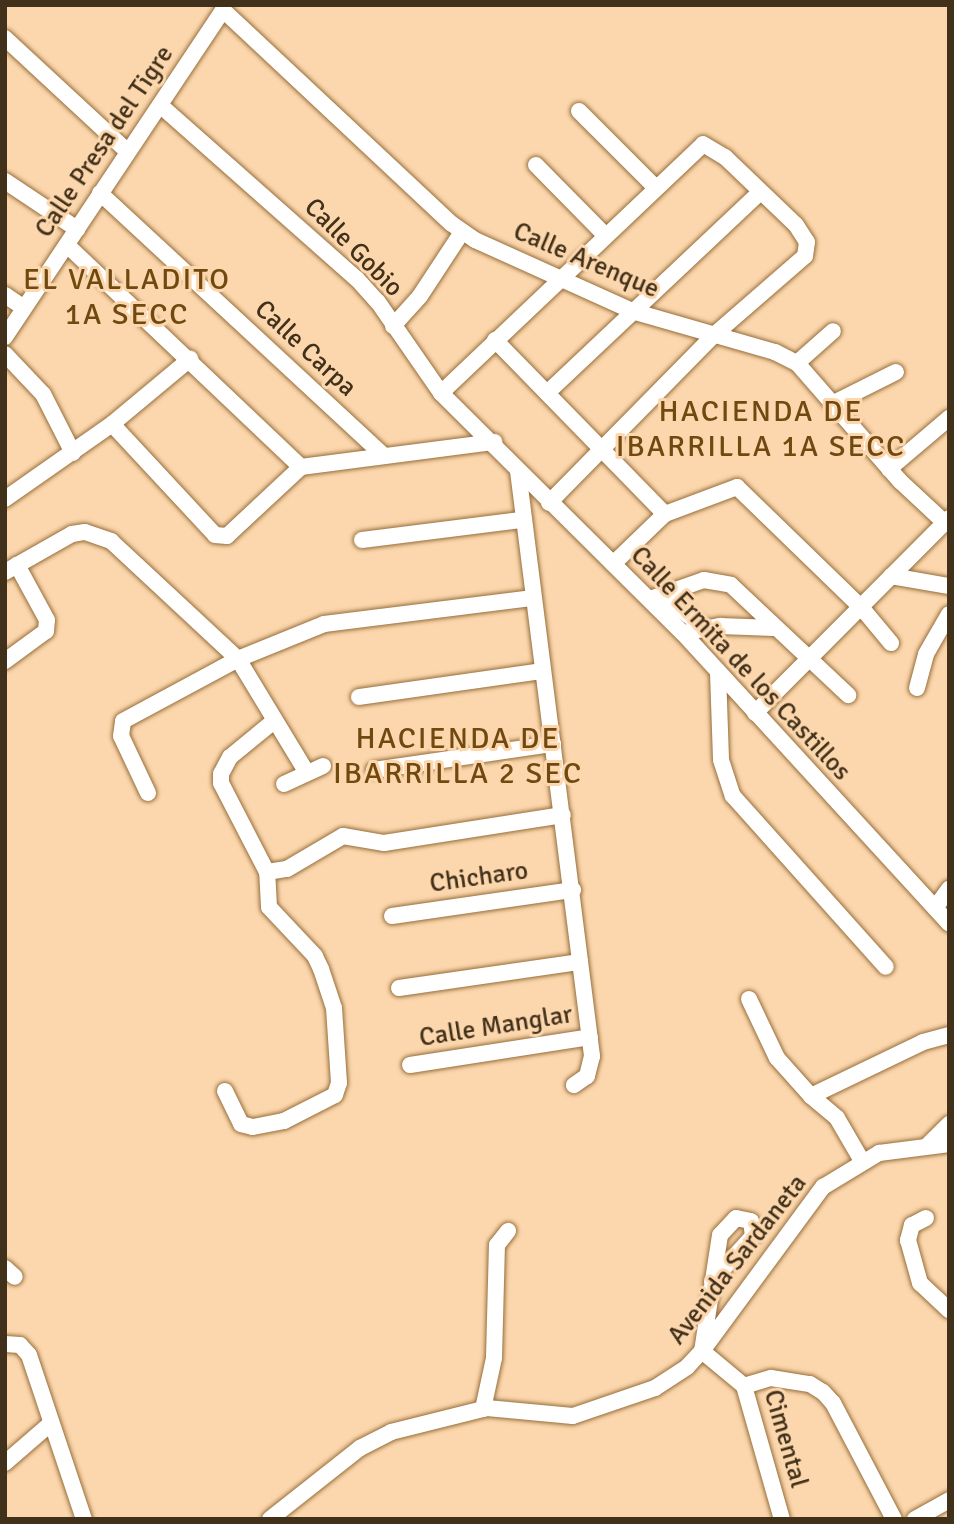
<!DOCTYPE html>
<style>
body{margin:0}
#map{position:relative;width:954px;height:1524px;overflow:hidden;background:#fcd7ad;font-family:Signika,sans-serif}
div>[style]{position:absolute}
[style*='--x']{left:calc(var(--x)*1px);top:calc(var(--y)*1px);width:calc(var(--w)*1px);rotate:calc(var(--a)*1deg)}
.roads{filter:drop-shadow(0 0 2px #976e3a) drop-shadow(0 0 2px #976e3a)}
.minor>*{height:16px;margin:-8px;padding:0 8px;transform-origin:8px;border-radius:8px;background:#fff}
span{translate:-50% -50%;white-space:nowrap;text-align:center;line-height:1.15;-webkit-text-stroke:6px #fcd7ad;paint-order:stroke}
.street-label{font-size:26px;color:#41301a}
.quarter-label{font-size:30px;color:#704910;letter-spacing:2px}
.frame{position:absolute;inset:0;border:7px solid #41301a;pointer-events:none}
</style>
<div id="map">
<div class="roads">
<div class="minor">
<i style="--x:223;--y:10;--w:313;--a:43.1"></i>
<i style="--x:452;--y:224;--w:28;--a:35"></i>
<i style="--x:475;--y:240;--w:172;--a:24.3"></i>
<i style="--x:632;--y:311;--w:149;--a:16"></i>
<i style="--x:775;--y:352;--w:25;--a:27"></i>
<i style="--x:797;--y:363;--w:157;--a:48.9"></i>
<i style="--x:900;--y:481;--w:60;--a:43"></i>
<i style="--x:5;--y:38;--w:166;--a:42.8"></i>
<i style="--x:160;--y:105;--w:263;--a:41.5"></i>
<i style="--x:357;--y:279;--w:31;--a:48"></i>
<i style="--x:378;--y:302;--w:111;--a:55.3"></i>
<i style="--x:441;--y:393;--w:341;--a:44.8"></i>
<i style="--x:683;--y:633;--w:394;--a:47.5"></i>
<i style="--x:579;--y:111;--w:107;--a:45"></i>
<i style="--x:536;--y:165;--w:98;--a:45.4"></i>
<i style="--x:5;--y:181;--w:87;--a:33.7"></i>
<i style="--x:100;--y:193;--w:387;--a:42.8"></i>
<i style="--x:67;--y:245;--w:323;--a:43.5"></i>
<i style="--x:5;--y:295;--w:22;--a:34"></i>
<i style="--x:393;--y:326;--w:40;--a:-48"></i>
<i style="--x:420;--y:296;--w:77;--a:-56.7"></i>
<i style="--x:5;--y:337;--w:393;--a:-56.3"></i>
<i style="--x:495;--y:340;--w:243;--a:45.7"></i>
<i style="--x:5;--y:354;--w:55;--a:46.5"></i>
<i style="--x:43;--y:394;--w:66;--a:63"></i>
<i style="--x:797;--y:363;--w:48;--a:-41.6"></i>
<i style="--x:441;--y:393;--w:361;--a:-43.5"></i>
<i style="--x:703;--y:144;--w:26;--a:31"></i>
<i style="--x:725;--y:157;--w:98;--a:43.8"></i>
<i style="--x:796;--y:225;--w:20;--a:57"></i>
<i style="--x:807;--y:242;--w:14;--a:98"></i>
<i style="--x:805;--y:256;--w:122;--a:139"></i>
<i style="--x:713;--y:336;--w:234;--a:134.5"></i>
<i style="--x:547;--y:393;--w:291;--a:-43.3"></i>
<i style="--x:836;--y:402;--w:67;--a:-26.6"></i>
<i style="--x:112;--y:424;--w:151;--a:47.1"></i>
<i style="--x:215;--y:535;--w:12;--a:5"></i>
<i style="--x:227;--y:536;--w:101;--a:-43"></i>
<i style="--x:301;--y:467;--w:195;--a:-7.4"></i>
<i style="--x:889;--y:469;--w:79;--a:-40.4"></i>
<i style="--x:518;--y:471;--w:590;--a:82.79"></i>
<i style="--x:592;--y:1056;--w:21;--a:104"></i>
<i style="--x:587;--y:1076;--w:16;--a:145"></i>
<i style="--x:5;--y:499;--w:131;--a:-35"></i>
<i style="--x:112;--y:424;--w:102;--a:-39.8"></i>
<i style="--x:362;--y:540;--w:160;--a:-7.2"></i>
<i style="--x:613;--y:564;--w:72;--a:-43.9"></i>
<i style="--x:665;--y:514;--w:77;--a:-20.6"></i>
<i style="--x:737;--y:487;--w:173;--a:44.1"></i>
<i style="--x:861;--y:607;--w:47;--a:50.2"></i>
<i style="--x:5;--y:572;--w:77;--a:-29.6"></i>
<i style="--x:72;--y:534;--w:13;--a:-9"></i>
<i style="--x:85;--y:532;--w:28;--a:19"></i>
<i style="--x:111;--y:541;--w:173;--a:42.9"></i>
<i style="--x:238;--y:659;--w:133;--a:58.8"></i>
<i style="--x:891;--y:576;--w:59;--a:9.8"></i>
<i style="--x:662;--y:595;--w:52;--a:38"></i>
<i style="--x:650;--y:599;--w:57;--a:-19.4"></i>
<i style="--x:704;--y:580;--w:27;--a:10"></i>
<i style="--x:731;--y:585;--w:161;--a:43.2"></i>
<i style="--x:683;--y:633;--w:38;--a:-11"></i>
<i style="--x:720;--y:626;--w:54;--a:2.1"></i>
<i style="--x:5;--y:661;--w:51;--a:-36.2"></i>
<i style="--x:46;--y:631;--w:11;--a:-85"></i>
<i style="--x:47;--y:620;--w:63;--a:-118.6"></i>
<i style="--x:718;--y:673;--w:87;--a:88"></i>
<i style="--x:721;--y:760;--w:38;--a:72"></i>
<i style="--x:733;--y:796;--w:229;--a:48.2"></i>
<i style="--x:917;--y:688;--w:35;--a:-75"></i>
<i style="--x:926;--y:654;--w:46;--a:-60.1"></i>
<i style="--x:359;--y:697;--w:185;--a:-8.1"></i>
<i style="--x:755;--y:713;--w:275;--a:-45.1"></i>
<i style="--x:274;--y:721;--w:57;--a:140.7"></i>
<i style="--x:230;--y:757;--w:19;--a:118"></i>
<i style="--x:221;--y:774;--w:9;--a:90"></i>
<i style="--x:221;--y:783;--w:100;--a:62.7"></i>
<i style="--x:267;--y:872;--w:20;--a:-9"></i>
<i style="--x:287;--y:869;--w:65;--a:-30.5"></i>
<i style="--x:343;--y:836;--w:42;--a:9.7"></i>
<i style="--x:384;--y:843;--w:181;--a:-8.9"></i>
<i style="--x:374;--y:770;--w:181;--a:-8.3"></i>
<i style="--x:284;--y:784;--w:43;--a:-24.8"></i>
<i style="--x:148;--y:793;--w:63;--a:-115.3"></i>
<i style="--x:121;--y:736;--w:15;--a:-82"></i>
<i style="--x:123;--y:721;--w:131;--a:-28.3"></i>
<i style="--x:238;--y:659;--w:93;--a:-22.1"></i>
<i style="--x:324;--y:624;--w:211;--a:-7.1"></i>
<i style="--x:935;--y:908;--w:24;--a:-54"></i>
<i style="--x:392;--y:916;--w:183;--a:-8.2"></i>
<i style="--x:399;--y:988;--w:183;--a:-8.2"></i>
<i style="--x:749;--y:999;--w:65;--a:64.6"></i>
<i style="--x:777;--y:1058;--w:51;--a:48.2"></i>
<i style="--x:811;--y:1096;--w:34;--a:40"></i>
<i style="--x:837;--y:1118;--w:50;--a:59.8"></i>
<i style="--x:410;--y:1065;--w:182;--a:-8.8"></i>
<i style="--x:225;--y:1091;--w:37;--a:64"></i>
<i style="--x:241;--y:1124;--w:12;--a:14"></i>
<i style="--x:253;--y:1127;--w:32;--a:-11"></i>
<i style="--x:284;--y:1121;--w:57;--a:-27"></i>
<i style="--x:335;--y:1095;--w:13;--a:-72"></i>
<i style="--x:339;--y:1083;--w:75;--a:-93.8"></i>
<i style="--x:334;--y:1008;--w:41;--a:-108.4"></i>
<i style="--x:321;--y:969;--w:14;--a:-115"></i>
<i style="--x:315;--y:956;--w:67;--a:-133.2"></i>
<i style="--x:269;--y:907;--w:35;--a:-93"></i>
<i style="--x:811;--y:1096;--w:124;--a:-25.7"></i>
<i style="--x:923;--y:1042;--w:27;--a:-15"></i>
<i style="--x:927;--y:1146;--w:31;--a:-45"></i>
<i style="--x:926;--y:1218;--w:16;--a:153"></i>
<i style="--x:912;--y:1225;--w:16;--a:105"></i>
<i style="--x:908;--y:1240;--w:45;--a:74.4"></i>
<i style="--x:920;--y:1283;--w:40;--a:43"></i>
<i style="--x:5;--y:1268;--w:13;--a:42"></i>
<i style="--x:712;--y:1281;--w:61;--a:-47.7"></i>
<i style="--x:753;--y:1236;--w:15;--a:-98"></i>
<i style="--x:751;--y:1221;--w:15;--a:-169"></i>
<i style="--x:736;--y:1218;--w:23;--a:133"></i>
<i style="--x:720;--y:1235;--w:117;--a:98.8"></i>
<i style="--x:702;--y:1351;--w:55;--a:39.8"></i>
<i style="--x:744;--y:1386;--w:138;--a:74.1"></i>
<i style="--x:5;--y:1344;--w:15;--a:4"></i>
<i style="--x:20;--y:1345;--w:13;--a:48"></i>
<i style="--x:29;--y:1355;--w:173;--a:71.5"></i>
<i style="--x:744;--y:1386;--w:28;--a:-17"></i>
<i style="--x:771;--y:1378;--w:39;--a:9"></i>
<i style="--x:810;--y:1384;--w:15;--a:32"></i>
<i style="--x:823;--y:1392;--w:15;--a:48"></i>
<i style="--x:833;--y:1403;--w:131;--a:62.3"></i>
<i style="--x:483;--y:1409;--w:52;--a:-77.8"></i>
<i style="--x:494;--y:1358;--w:113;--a:-88.5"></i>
<i style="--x:497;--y:1245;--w:18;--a:-52"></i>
<i style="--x:5;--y:1463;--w:60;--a:-40.9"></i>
<i style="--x:270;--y:1519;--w:115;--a:-38.3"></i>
<i style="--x:360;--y:1448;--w:35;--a:-27"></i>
<i style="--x:391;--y:1432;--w:99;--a:-14"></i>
<i style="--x:487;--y:1408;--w:86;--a:5.3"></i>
<i style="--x:573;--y:1416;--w:87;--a:-18.9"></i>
<i style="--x:655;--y:1388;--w:38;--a:-33"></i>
<i style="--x:687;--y:1367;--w:22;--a:-47"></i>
<i style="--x:702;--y:1351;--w:204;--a:-53.6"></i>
<i style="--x:823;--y:1187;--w:66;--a:-31.3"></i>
<i style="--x:879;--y:1153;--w:71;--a:-7.3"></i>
<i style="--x:915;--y:1519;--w:39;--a:-29"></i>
</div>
</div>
<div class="street-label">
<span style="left:105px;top:142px;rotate:-56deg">Calle Presa del Tigre</span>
<span style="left:353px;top:248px;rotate:45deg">Calle Gobio</span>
<span style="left:586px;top:261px;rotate:23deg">Calle Arenque</span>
<span style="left:305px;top:349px;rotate:43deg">Calle Carpa</span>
<span style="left:740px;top:664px;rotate:47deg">Calle Ermita de los Castillos</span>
<span style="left:479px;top:878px;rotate:-8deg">Chicharo</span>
<span style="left:496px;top:1027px;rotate:-9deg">Calle Manglar</span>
<span style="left:738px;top:1260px;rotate:-52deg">Avenida Sardaneta</span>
<span style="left:785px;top:1439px;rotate:74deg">Cimental</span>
</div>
<div class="quarter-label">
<span style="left:127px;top:297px">EL VALLADITO<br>1A SECC</span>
<span style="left:761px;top:429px">HACIENDA DE<br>IBARRILLA 1A SECC</span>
<span style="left:458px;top:756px">HACIENDA DE<br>IBARRILLA 2 SEC</span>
</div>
<div class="frame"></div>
</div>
